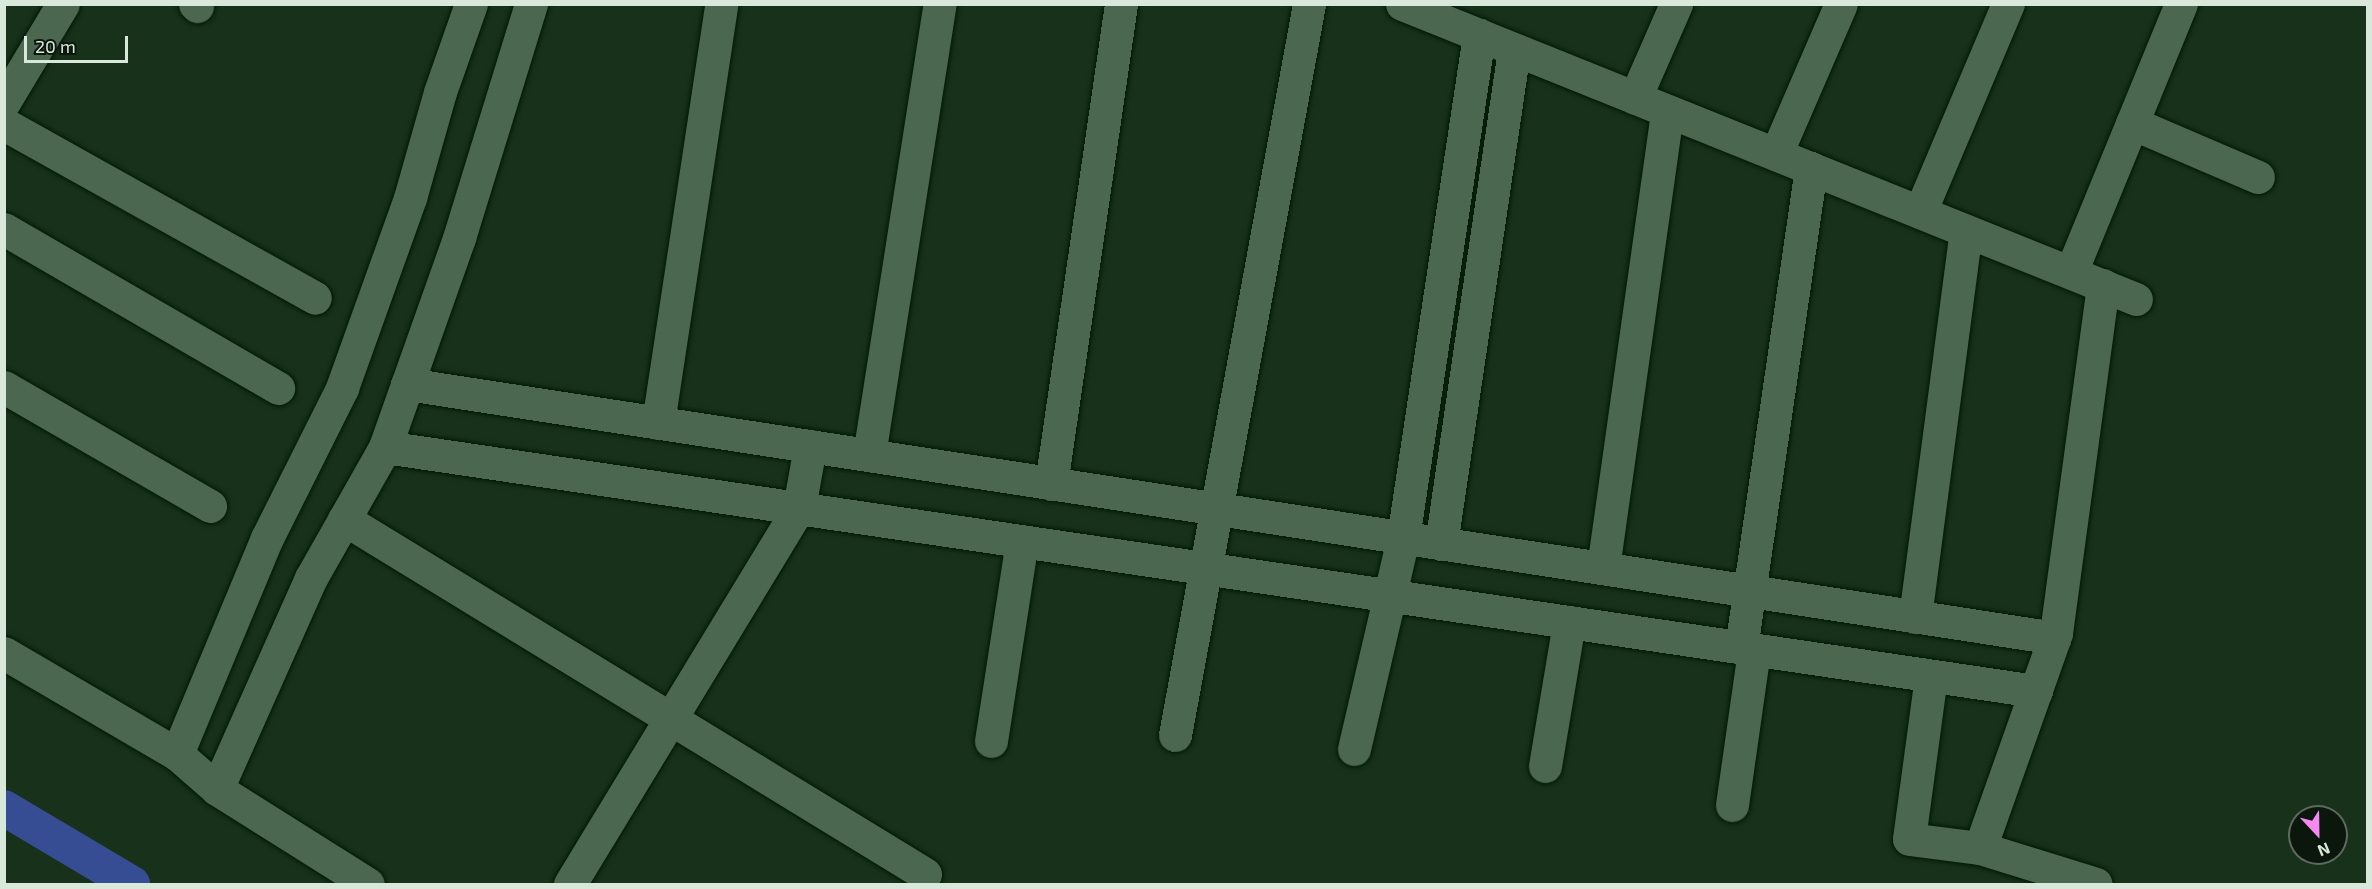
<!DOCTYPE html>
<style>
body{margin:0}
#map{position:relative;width:2372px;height:889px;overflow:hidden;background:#17311b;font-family:"Exo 2",sans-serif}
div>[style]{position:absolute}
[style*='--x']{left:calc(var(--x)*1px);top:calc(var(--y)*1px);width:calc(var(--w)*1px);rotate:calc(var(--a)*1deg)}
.canal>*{height:36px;margin:-18px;padding:0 18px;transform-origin:18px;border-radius:18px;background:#364c93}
.roads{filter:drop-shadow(0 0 2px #011805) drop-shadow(0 0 2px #011805)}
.street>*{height:33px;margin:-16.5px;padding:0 16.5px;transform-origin:16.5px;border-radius:16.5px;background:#4b674f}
.secondary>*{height:33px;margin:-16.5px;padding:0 16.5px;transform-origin:16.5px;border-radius:16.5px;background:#4b674f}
span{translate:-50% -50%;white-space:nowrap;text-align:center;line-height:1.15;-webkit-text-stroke:6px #0b160c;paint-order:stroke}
.frame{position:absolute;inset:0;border:6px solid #d8e8da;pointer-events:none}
.north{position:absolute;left:2288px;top:805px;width:60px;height:60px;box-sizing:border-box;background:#0b160c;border:2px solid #5d6a5e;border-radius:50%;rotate:158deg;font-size:16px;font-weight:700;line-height:24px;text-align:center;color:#d8e8da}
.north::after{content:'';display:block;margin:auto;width:21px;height:27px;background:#f489f0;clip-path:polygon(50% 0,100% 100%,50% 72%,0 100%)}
.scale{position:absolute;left:24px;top:36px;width:104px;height:27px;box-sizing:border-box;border:3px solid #d8e8da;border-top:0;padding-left:8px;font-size:18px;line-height:21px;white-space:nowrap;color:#d8e8da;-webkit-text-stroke:4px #0b160c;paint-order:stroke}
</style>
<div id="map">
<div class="canal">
<i style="--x:4;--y:808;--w:149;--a:30.7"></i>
</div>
<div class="roads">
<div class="street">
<i style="--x:195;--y:4;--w:3;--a:45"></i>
<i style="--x:1402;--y:4;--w:791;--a:21.9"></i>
<i style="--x:1635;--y:98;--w:103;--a:-66.4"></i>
<i style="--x:4;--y:102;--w:114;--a:-59"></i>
<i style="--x:2132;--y:123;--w:137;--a:23.2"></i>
<i style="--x:4;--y:124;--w:356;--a:29.2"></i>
<i style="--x:1776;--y:154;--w:163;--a:-66.6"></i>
<i style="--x:1920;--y:212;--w:226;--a:-67.1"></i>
<i style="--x:4;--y:229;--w:317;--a:30.1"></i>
<i style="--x:2071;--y:272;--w:290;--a:-67.7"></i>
<i style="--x:407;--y:384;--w:1667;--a:8.76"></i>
<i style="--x:4;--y:387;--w:238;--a:30"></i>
<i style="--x:658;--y:423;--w:424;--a:-81.4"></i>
<i style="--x:385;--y:447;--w:1669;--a:8.41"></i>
<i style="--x:869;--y:455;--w:457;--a:-81.1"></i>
<i style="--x:1051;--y:484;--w:485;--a:-81.7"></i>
<i style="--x:344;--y:519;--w:681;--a:31.43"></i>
<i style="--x:1441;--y:544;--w:499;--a:-81.6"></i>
<i style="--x:1603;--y:568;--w:461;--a:-82"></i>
<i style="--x:1915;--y:617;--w:389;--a:-82.5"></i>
<i style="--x:1741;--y:648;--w:485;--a:-81.7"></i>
<i style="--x:1931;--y:676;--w:164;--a:97.7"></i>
<i style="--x:1909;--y:839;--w:72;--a:7.2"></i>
<i style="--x:1980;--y:848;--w:121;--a:17.2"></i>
<i style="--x:1175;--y:735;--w:743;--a:-79.61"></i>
<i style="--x:991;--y:741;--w:202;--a:-81.2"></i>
<i style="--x:1354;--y:749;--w:217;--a:-76.9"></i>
<i style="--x:1403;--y:538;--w:509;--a:-81.41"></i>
<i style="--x:177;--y:754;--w:234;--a:-67.4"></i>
<i style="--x:267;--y:538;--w:168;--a:-63.4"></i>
<i style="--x:342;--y:388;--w:202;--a:-70.3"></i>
<i style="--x:410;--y:198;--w:110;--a:-74.2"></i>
<i style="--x:440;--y:92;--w:93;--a:-70.6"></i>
<i style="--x:1545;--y:766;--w:146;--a:-80.5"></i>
<i style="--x:217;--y:789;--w:231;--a:-66"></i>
<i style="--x:311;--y:578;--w:150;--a:-60.5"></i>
<i style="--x:385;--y:447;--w:222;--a:-70.5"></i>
<i style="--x:459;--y:238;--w:245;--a:-72.9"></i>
<i style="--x:1732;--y:805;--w:157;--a:-81.9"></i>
<i style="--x:1980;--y:848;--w:228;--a:-70.5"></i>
<i style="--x:2056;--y:633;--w:351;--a:-82.3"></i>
<i style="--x:570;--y:884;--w:440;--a:-58.7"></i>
<i style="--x:799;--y:508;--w:63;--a:-79.9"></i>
</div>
<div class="secondary">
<i style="--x:4;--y:653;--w:200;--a:30.3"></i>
<i style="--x:177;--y:754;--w:53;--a:41.2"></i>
<i style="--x:217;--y:789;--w:178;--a:32.2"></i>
</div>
</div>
<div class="frame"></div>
<div class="north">N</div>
<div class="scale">20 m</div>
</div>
